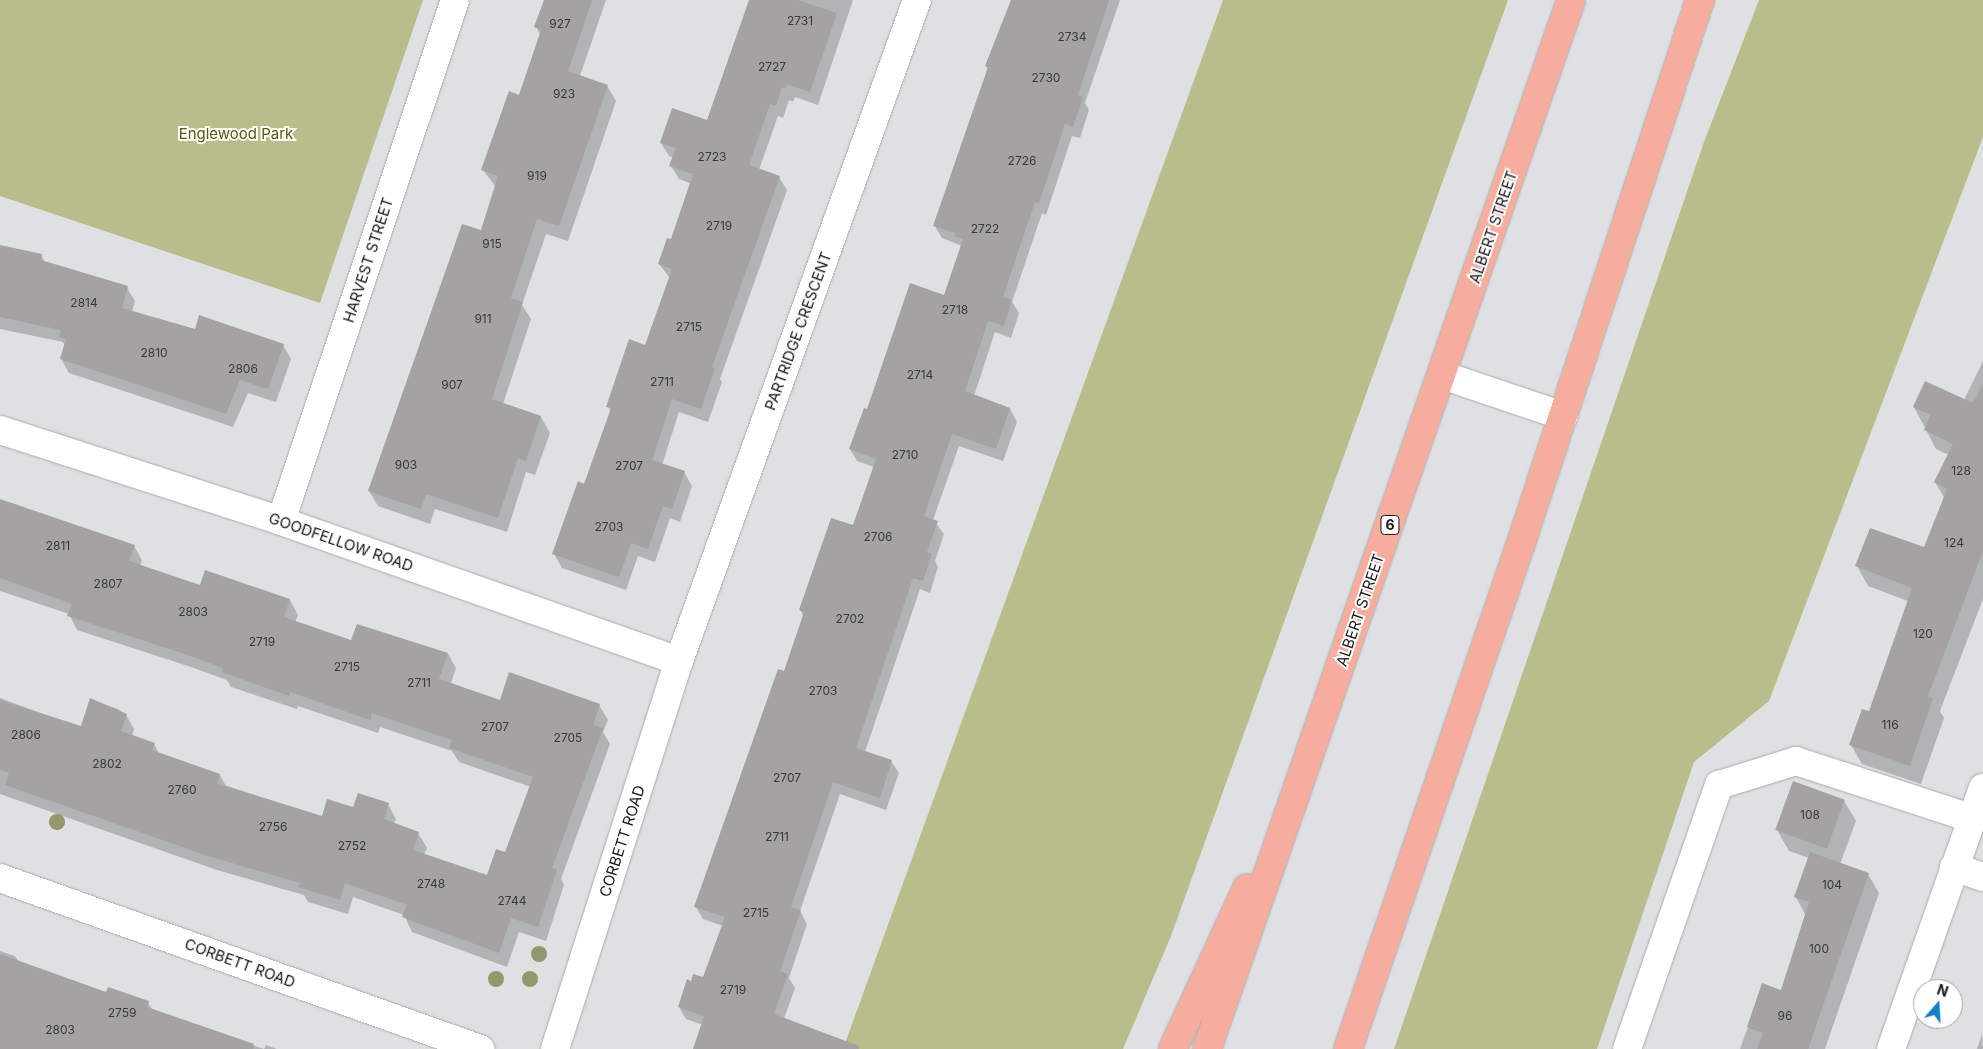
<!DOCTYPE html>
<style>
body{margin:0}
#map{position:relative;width:1983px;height:1049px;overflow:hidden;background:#dfe0e2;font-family:Inter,sans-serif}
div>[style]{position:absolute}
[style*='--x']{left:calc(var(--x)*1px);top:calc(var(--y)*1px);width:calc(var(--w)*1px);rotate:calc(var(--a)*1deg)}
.green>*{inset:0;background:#b9bd8b}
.shadow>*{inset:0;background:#0003}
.building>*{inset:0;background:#a4a2a2;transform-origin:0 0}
.roads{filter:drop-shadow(0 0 1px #ababad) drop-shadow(0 0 1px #ababad)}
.minor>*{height:28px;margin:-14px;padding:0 14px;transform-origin:14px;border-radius:14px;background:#fff}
.highway>*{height:28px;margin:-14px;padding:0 14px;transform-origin:14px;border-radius:14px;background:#f7ad9d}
.trees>*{width:16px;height:16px;margin:-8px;border-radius:50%;background:#94966c}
span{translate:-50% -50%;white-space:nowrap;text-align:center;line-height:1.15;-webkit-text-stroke:4px #fff;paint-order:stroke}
.number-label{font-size:12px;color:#3a3a3a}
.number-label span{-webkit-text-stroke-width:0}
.shield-label span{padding:1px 4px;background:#fff;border:1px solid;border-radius:4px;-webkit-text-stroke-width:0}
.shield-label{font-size:14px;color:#161717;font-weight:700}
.park-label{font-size:15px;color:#57590c}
.street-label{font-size:15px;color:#161717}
.north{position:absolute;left:1913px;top:979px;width:50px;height:50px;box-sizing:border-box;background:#fff;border:1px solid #a2a2a2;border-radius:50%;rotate:19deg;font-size:14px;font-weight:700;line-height:20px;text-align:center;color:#161717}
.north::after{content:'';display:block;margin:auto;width:18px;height:22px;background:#1081ca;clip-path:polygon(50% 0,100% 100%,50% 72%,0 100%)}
</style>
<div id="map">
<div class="green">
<i style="clip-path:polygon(0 0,423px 0,320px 303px,0 196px)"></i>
<i style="clip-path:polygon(1223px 0,1508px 0,1171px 936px,1123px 1049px,843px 1049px)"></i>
<i style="clip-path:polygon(1759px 0,1983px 0,1983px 137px,1769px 701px,1694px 762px,1597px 1049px,1394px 1049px,1704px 142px)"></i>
</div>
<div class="shadow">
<i style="clip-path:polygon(545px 0,606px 0,580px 76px,607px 86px,616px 101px,568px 241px,546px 234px,522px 305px,531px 319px,503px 404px,541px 417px,550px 433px,535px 475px,526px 472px,507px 532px,435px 509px,430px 524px,378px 506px,369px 491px,481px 232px,496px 187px,483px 170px,520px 97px,541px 36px,536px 27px)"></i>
<i style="clip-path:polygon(750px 0,853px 0,818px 105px,795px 97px,793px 102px,789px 100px,783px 118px,778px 116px,759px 170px,779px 177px,787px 190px,720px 379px,722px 382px,708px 422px,679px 412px,662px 465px,684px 472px,692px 486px,680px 522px,670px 518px,655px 562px,638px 556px,626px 590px,562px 568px,554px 554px,585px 485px,611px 412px,608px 406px,646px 346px,670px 278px,659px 264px,672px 241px,692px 184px,679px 179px,671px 166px,674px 158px,669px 156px,661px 143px,707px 121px)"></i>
<i style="clip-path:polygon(1014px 0,1120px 0,1085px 103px,1089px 110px,1080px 138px,1072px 136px,1046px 215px,1042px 213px,1012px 302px,1019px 313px,1011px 338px,995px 332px,974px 396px,1010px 409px,1017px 422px,1003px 461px,959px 446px,933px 520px,944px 534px,935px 561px,938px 567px,930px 593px,920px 589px,865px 752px,891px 761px,899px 773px,886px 810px,840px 794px,800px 911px,807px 924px,789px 978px,795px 988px,774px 1047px,694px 1049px,703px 1025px,686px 1019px,679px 1007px,692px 982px,704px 979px,723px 926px,703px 919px,696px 907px,785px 673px,804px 617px,800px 610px,854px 527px,874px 467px,857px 461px,850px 449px,868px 411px,945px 296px,962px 246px,942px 238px,934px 225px,988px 70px,986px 66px)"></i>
<i style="clip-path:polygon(0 246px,41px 255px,45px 262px,127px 288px,135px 301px,132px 312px,196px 331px,283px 345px,291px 359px,276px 402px,248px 393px,233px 427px,69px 373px,61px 359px,65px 346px,63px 342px,0 329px)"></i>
<i style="clip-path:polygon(1983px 361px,1983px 599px,1940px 711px,1944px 718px,1921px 784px,1862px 764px,1851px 745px,1870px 713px,1908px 601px,1868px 586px,1857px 566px,1925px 549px,1945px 499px,1935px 482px,1949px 455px,1936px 449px,1914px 407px,1964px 400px)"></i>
<i style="clip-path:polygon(0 500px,134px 546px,142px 560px,140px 566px,200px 587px,206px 572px,290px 600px,298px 615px,295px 622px,352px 642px,448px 654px,456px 668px,451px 683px,500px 701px,599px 705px,608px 720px,603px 732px,610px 744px,561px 879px,564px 885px,546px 941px,519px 932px,507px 967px,412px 932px,404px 915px,353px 897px,348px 914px,308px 902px,304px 895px,217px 870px,0 794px,0 698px,81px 728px,91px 700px,118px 709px,126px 715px,134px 729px,132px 736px,154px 744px,160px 755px,220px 775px,227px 788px,322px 817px,388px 804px,396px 819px,394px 824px,418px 833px,427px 848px,424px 855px,488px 877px,506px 854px,531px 787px,459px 762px,452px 751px,380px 727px,378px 733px,298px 706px,297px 709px,231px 687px,227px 680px,188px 666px,77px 630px,69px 614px,0 591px)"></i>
<i style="clip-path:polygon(1844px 801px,1856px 821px,1840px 864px,1868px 874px,1879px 893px,1825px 1049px,1740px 1049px,1763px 985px,1782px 991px,1806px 916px,1796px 897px,1809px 858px,1789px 851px,1777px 830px)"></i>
<i style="clip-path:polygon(0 951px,15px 956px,19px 962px,107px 994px,148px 1002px,153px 1011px,264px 1049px,0 1049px)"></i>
<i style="clip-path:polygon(1982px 1034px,1983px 1049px,1977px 1049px)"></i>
<i style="clip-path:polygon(266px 1045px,277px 1049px,264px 1049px)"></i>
</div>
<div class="building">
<i style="clip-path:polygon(544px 0,592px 0,568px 71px,608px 85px,559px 226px,537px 219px,511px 298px,523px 302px,492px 399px,541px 416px,526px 461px,518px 458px,498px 518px,426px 494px,421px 509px,368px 491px,462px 224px,481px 230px,498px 176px,481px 170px,509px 91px,519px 95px,541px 30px,534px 27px)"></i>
<i style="clip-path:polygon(749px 0,798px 0,837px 13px,810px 92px,787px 84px,786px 89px,782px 87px,776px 106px,770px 104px,749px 165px,780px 176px,712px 367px,715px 368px,701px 409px,672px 399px,652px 460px,685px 471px,672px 509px,663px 506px,648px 549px,631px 543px,619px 577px,552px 554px,578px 481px,584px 484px,611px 408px,606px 407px,629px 339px,645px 345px,672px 269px,658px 264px,667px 238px,671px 239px,693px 174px,669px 166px,676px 148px,660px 143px,672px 108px,707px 120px)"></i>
<i style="clip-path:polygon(1011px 0,1109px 0,1078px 95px,1083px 97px,1073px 127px,1065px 124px,1039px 203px,1035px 202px,1003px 297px,1012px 300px,1004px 326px,988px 321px,965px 391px,1010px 408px,996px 449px,952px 434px,924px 516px,938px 521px,927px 552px,932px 554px,923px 581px,913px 578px,856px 748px,892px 760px,880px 798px,833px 782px,791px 907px,801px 910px,780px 971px,788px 974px,774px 1014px,859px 1046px,859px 1049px,693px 1049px,704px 1016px,678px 1007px,687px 979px,691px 981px,693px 974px,703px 977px,725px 917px,694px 907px,778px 669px,784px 671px,804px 612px,799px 610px,831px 518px,853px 525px,876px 459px,849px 449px,864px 408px,867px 409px,910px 283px,944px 295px,963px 239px,955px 236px,956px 233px,933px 226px,988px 67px,985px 66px)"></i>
<i style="clip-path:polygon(0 245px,42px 254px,41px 260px,128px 286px,122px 308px,195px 329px,199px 315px,284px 344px,268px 389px,240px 380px,226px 414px,60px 359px,66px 339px,59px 337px,61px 330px,0 317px)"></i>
<i style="clip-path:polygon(1925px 381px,1973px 403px,1983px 384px,1983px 551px,1928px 696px,1933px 698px,1910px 766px,1849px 745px,1862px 709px,1869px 711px,1912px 588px,1855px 566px,1870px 528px,1924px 547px,1947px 489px,1934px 482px,1953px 444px,1924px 430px,1930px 415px,1913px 407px)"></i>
<i style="clip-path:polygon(0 499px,135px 545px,129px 561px,200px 585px,205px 570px,290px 599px,284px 617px,351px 640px,357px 624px,448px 653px,439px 679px,500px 700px,509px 672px,600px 704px,593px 725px,603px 728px,552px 868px,557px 870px,538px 927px,511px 918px,499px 953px,402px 917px,407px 905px,345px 883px,340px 900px,298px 887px,300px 883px,208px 856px,5px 785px,9px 773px,0 770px,0 700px,81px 726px,90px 698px,127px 714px,121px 731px,155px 743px,152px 750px,220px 774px,217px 783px,322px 816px,327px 799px,353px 807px,358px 793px,389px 803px,384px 819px,419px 832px,413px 850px,487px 875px,496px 849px,505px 852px,533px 777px,449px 748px,452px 740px,372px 713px,370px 720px,290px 692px,289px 696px,222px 672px,223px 668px,179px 652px,67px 616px,72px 604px,0 578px)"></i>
<i style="left:1793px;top:781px;width:55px;height:52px;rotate:20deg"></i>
<i style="clip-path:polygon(1810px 852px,1869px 873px,1808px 1049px,1757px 1049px,1763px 1033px,1747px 1027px,1762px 983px,1781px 990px,1809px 902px,1794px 897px)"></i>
<i style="clip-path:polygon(0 954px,106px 992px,108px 987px,149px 1001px,147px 1007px,254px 1044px,253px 1049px,0 1049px)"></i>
</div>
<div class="roads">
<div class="minor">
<i style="--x:1442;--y:375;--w:128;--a:18.7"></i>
<i style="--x:0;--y:430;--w:295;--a:17.9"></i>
<i style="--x:281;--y:521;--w:422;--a:19.4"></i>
<i style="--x:281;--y:521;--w:549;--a:-71.53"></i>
<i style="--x:1954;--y:867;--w:31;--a:19"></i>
<i style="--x:0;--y:878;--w:510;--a:19.61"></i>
<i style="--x:555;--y:1049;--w:407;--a:-72.3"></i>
<i style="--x:679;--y:661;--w:703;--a:-70.2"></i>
<i style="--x:1627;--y:1049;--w:280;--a:-70.8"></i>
<i style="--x:1719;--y:785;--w:81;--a:-17.3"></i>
<i style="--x:1796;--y:761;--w:186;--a:18.1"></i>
<i style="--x:1891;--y:1049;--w:277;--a:-70.6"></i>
</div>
<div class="highway">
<i style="--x:1173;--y:1049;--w:177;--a:-65.3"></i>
<i style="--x:1207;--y:1049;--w:1110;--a:-70.86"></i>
<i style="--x:1348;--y:1049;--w:535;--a:-71.12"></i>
<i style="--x:1521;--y:543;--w:572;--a:-71.76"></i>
</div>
</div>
<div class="trees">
<i style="left:57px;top:822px"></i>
<i style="left:539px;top:954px"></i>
<i style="left:496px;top:979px"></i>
<i style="left:530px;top:979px"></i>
</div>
<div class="number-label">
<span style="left:800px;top:21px">2731</span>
<span style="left:560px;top:24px">927</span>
<span style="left:1072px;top:37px">2734</span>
<span style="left:772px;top:67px">2727</span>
<span style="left:1046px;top:78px">2730</span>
<span style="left:564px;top:94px">923</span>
<span style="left:712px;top:157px">2723</span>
<span style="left:1022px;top:161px">2726</span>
<span style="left:537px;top:176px">919</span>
<span style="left:719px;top:226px">2719</span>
<span style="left:985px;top:229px">2722</span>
<span style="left:492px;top:244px">915</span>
<span style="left:84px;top:303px">2814</span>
<span style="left:955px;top:310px">2718</span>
<span style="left:483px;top:319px">911</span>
<span style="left:689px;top:327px">2715</span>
<span style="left:154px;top:353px">2810</span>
<span style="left:243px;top:369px">2806</span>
<span style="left:920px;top:375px">2714</span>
<span style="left:662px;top:382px">2711</span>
<span style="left:452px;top:385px">907</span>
<span style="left:905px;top:455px">2710</span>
<span style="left:406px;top:465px">903</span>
<span style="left:629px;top:466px">2707</span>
<span style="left:1961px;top:471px">128</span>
<span style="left:609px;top:527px">2703</span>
<span style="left:878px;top:537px">2706</span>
<span style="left:1954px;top:543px">124</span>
<span style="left:58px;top:546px">2811</span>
<span style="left:108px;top:584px">2807</span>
<span style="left:193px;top:612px">2803</span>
<span style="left:850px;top:619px">2702</span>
<span style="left:1923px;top:634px">120</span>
<span style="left:262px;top:642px">2719</span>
<span style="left:347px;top:667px">2715</span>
<span style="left:419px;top:683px">2711</span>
<span style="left:823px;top:691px">2703</span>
<span style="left:1890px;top:725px">116</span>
<span style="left:495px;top:727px">2707</span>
<span style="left:26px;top:735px">2806</span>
<span style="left:568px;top:738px">2705</span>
<span style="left:107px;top:764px">2802</span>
<span style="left:787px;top:778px">2707</span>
<span style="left:182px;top:790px">2760</span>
<span style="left:1810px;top:815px">108</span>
<span style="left:273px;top:827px">2756</span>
<span style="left:777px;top:837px">2711</span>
<span style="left:352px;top:846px">2752</span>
<span style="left:431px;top:884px">2748</span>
<span style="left:1832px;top:885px">104</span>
<span style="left:512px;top:901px">2744</span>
<span style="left:756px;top:913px">2715</span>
<span style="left:1819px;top:949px">100</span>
<span style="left:733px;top:990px">2719</span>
<span style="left:122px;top:1013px">2759</span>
<span style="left:1785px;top:1016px">96</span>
<span style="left:60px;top:1030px">2803</span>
</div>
<div class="shield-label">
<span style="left:1390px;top:525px">6</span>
</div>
<div class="park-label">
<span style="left:236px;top:134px">Englewood Park</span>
</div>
<div class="street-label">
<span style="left:1493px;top:227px;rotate:-71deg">ALBERT STREET</span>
<span style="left:368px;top:260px;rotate:-72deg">HARVEST STREET</span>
<span style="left:798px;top:331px;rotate:-70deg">PARTRIDGE CRESCENT</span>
<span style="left:341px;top:542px;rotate:19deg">GOODFELLOW ROAD</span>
<span style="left:1360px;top:610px;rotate:-71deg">ALBERT STREET</span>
<span style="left:622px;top:841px;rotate:-72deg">CORBETT ROAD</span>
<span style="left:240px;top:963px;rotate:20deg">CORBETT ROAD</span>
</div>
<div class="north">N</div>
</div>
